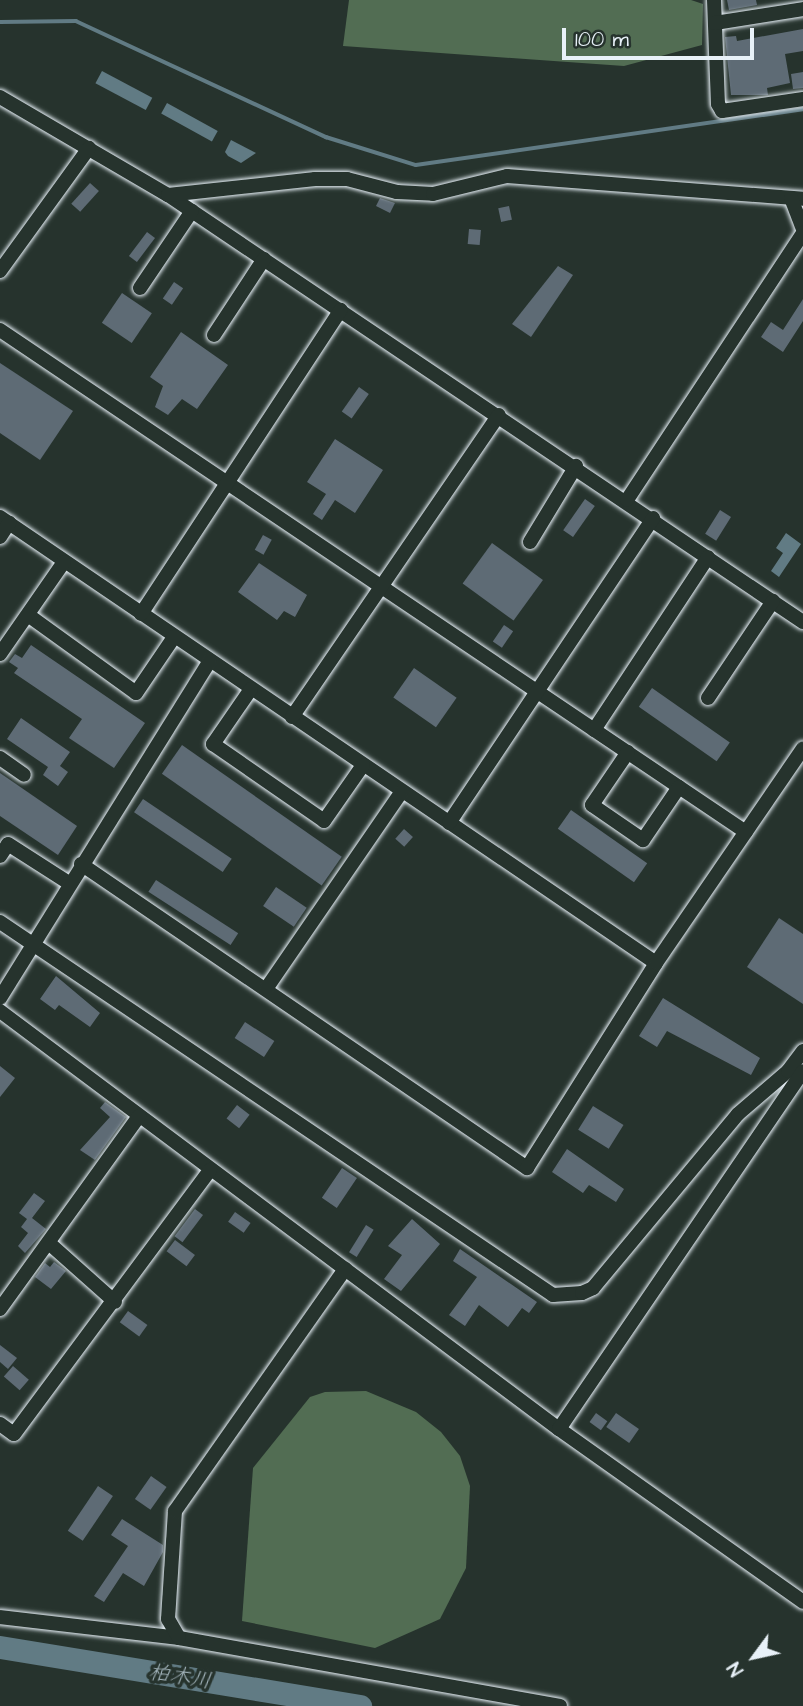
<!DOCTYPE html>
<meta charset="utf-8">
<style>
body{margin:0}
#map{position:relative;width:803px;height:1706px;overflow:hidden;background:#26332d;font-family:"Architects Daughter","Klee One",sans-serif}
div>[style]{position:absolute}
[style*='--x']{left:calc(var(--x)*1px);top:calc(var(--y)*1px);width:calc(var(--w)*1px);rotate:calc(var(--a)*1deg)}
.green>*{inset:0;background:#526d53}
.water>*{inset:0;background:#617b84;transform-origin:0 0}
.stream>*{height:3.5px;margin:-1.75px;padding:0 1.75px;transform-origin:1.75px;border-radius:1.75px;background:#617b84}
.river>*{height:23px;margin:-11.5px;padding:0 11.5px;transform-origin:11.5px;border-radius:11.5px;background:#617b84}
.building>*{inset:0;background:#5e6b75;transform-origin:0 0}
.roads{filter:drop-shadow(0 0 2px #e8f1f8) drop-shadow(0 0 2px #e8f1f8)}
.minor>*{height:14px;margin:-7px;padding:0 7px;transform-origin:7px;border-radius:7px;background:#26332d}
span{translate:-50% -50%;white-space:nowrap;text-align:center;line-height:1.15;-webkit-text-stroke:7px #26332d;paint-order:stroke}
.water-label{font-size:21px;color:#abbcc4;font-style:italic}
.north{position:absolute;left:719px;top:1622px;width:70px;height:70px;-webkit-text-stroke:5px #26332d;paint-order:stroke;rotate:237deg;font-size:19px;font-weight:700;line-height:28px;text-align:center;color:#e8f1f8}
.north::after{content:'';display:block;margin:auto;width:24px;height:32px;background:#e8f1f8;clip-path:polygon(50% 0,100% 100%,50% 72%,0 100%)}
.scale{position:absolute;left:562px;top:28px;width:192px;height:32px;box-sizing:border-box;border:4px solid #e8f1f8;border-top:0;padding-left:9px;font-size:21px;line-height:24px;white-space:nowrap;color:#e8f1f8;-webkit-text-stroke:5px #26332d;paint-order:stroke}
</style>
<div id="map">
<div class="green">
<i style="clip-path:polygon(349px 0,691px 0,703px 4px,702px 45px,624px 66px,343px 46px)"></i>
<i style="clip-path:polygon(366px 1391px,416px 1412px,441px 1432px,460px 1456px,470px 1486px,466px 1568px,440px 1619px,375px 1648px,242px 1621px,253px 1468px,310px 1397px,325px 1392px)"></i>
</div>
<div class="water">
<i style="left:102px;top:71px;width:57px;height:14px;rotate:28deg"></i>
<i style="left:167px;top:103px;width:58px;height:12px;rotate:29deg"></i>
<i style="clip-path:polygon(231px 140px,256px 153px,241px 163px,228px 156px,225px 152px)"></i>
<i style="clip-path:polygon(786px 533px,801px 544px,779px 577px,771px 571px,783px 553px,776px 548px)"></i>
</div>
<div class="stream">
<i style="--x:0;--y:22;--w:76;--a:-0.8"></i>
<i style="--x:76;--y:21;--w:276;--a:24.9"></i>
<i style="--x:326;--y:137;--w:94;--a:17.3"></i>
<i style="--x:416;--y:165;--w:391;--a:-8.2"></i>
</div>
<div class="river">
<i style="--x:0;--y:1647;--w:365;--a:9.3"></i>
</div>
<div class="building">
<i style="clip-path:polygon(727px 0,756px 0,757px 5px,729px 10px)"></i>
<i style="clip-path:polygon(803px 29px,803px 51px,785px 54px,790px 83px,767px 88px,768px 95px,731px 95px,725px 37px,736px 36px,737px 41px)"></i>
<i style="clip-path:polygon(803px 72px,803px 88px,793px 89px,791px 74px)"></i>
<i style="left:90px;top:183px;width:12px;height:28px;rotate:42deg"></i>
<i style="clip-path:polygon(380px 198px,395px 203px,390px 213px,376px 206px)"></i>
<i style="left:509px;top:206px;width:14px;height:11px;rotate:78deg"></i>
<i style="left:469px;top:229px;width:12px;height:15px;rotate:5deg"></i>
<i style="left:147px;top:232px;width:10px;height:30px;rotate:37deg"></i>
<i style="clip-path:polygon(558px 266px,573px 275px,531px 337px,512px 324px)"></i>
<i style="left:174px;top:282px;width:11px;height:20px;rotate:34deg"></i>
<i style="left:122px;top:293px;width:36px;height:36px;rotate:34deg"></i>
<i style="clip-path:polygon(803px 299px,803px 321px,783px 352px,761px 337px,771px 322px,783px 330px)"></i>
<i style="clip-path:polygon(181px 332px,228px 365px,197px 409px,182px 399px,168px 415px,155px 407px,163px 386px,150px 377px)"></i>
<i style="clip-path:polygon(0 363px,73px 411px,40px 460px,0 433px)"></i>
<i style="left:359px;top:387px;width:12px;height:30px;rotate:35deg"></i>
<i style="clip-path:polygon(335px 439px,383px 470px,355px 513px,335px 500px,322px 520px,313px 514px,326px 494px,307px 482px)"></i>
<i style="left:585px;top:499px;width:12px;height:38px;rotate:35deg"></i>
<i style="left:720px;top:510px;width:13px;height:28px;rotate:32deg"></i>
<i style="left:263px;top:535px;width:10px;height:17px;rotate:29deg"></i>
<i style="left:492px;top:543px;width:63px;height:50px;rotate:36deg"></i>
<i style="clip-path:polygon(259px 563px,307px 595px,295px 617px,284px 611px,277px 620px,238px 592px)"></i>
<i style="left:504px;top:625px;width:11px;height:20px;rotate:34deg"></i>
<i style="clip-path:polygon(31px 645px,145px 723px,114px 768px,69px 738px,82px 719px,14px 673px,18px 668px,9px 662px,15px 654px,22px 658px)"></i>
<i style="left:414px;top:668px;width:52px;height:36px;rotate:35deg"></i>
<i style="left:652px;top:688px;width:95px;height:23px;rotate:35deg"></i>
<i style="clip-path:polygon(21px 718px,70px 752px,60px 766px,68px 772px,58px 786px,43px 775px,48px 767px,7px 739px)"></i>
<i style="left:182px;top:745px;width:195px;height:35px;rotate:35deg"></i>
<i style="clip-path:polygon(0 773px,77px 826px,58px 855px,0 816px)"></i>
<i style="left:143px;top:799px;width:107px;height:16px;rotate:34deg"></i>
<i style="left:571px;top:810px;width:93px;height:23px;rotate:35deg"></i>
<i style="left:404px;top:829px;width:12px;height:13px;rotate:42deg"></i>
<i style="left:156px;top:880px;width:98px;height:14px;rotate:33deg"></i>
<i style="left:276px;top:887px;width:37px;height:23px;rotate:34deg"></i>
<i style="clip-path:polygon(779px 918px,803px 934px,803px 1004px,747px 967px)"></i>
<i style="clip-path:polygon(56px 976px,100px 1013px,90px 1027px,59px 1005px,55px 1010px,40px 999px)"></i>
<i style="clip-path:polygon(663px 998px,760px 1058px,751px 1075px,667px 1031px,657px 1047px,639px 1036px)"></i>
<i style="left:245px;top:1022px;width:35px;height:19px;rotate:33deg"></i>
<i style="clip-path:polygon(0 1066px,15px 1078px,0 1097px)"></i>
<i style="clip-path:polygon(105px 1102px,126px 1117px,95px 1160px,80px 1150px,110px 1117px,100px 1108px)"></i>
<i style="left:237px;top:1105px;width:16px;height:17px;rotate:38deg"></i>
<i style="left:593px;top:1106px;width:36px;height:28px;rotate:32deg"></i>
<i style="clip-path:polygon(567px 1149px,624px 1189px,616px 1202px,589px 1185px,583px 1193px,552px 1172px)"></i>
<i style="left:342px;top:1168px;width:18px;height:36px;rotate:34deg"></i>
<i style="clip-path:polygon(34px 1193px,45px 1201px,32px 1218px,46px 1229px,25px 1253px,18px 1246px,28px 1233px,21px 1227px,27px 1219px,19px 1213px)"></i>
<i style="left:195px;top:1209px;width:10px;height:34px;rotate:37deg"></i>
<i style="left:235px;top:1212px;width:19px;height:12px;rotate:35deg"></i>
<i style="clip-path:polygon(412px 1219px,440px 1244px,401px 1291px,384px 1279px,402px 1255px,388px 1246px)"></i>
<i style="left:366px;top:1225px;width:9px;height:32px;rotate:32deg"></i>
<i style="left:175px;top:1240px;width:25px;height:14px;rotate:37deg"></i>
<i style="clip-path:polygon(460px 1249px,537px 1302px,529px 1313px,522px 1308px,508px 1327px,479px 1305px,465px 1326px,449px 1315px,477px 1277px,453px 1261px)"></i>
<i style="clip-path:polygon(54px 1262px,66px 1271px,51px 1289px,35px 1277px,45px 1263px,50px 1267px)"></i>
<i style="left:128px;top:1311px;width:24px;height:14px;rotate:36deg"></i>
<i style="clip-path:polygon(0 1345px,17px 1358px,8px 1369px,0 1362px)"></i>
<i style="left:13px;top:1366px;width:21px;height:14px;rotate:41deg"></i>
<i style="left:596px;top:1413px;width:14px;height:11px;rotate:36deg"></i>
<i style="left:616px;top:1413px;width:28px;height:17px;rotate:35deg"></i>
<i style="left:151px;top:1476px;width:19px;height:28px;rotate:35deg"></i>
<i style="left:98px;top:1486px;width:18px;height:54px;rotate:34deg"></i>
<i style="clip-path:polygon(122px 1519px,163px 1545px,163px 1552px,144px 1586px,123px 1573px,104px 1602px,94px 1596px,128px 1546px,111px 1535px)"></i>
</div>
<div class="roads">
<div class="minor">
<i style="--x:714;--y:0;--w:104;--a:87.8"></i>
<i style="--x:718;--y:104;--w:8;--a:60"></i>
<i style="--x:722;--y:111;--w:82;--a:-8.4"></i>
<i style="--x:715;--y:23;--w:89;--a:-9"></i>
<i style="--x:0;--y:97;--w:194;--a:30.3"></i>
<i style="--x:168;--y:195;--w:765;--a:33.92"></i>
<i style="--x:168;--y:195;--w:148;--a:-6.2"></i>
<i style="--x:315;--y:179;--w:32;--a:0"></i>
<i style="--x:347;--y:179;--w:52;--a:14.6"></i>
<i style="--x:397;--y:192;--w:36;--a:3"></i>
<i style="--x:433;--y:194;--w:76;--a:-13.7"></i>
<i style="--x:507;--y:176;--w:297;--a:4.4"></i>
<i style="--x:791;--y:198;--w:33;--a:69"></i>
<i style="--x:0;--y:271;--w:152;--a:-54.1"></i>
<i style="--x:140;--y:288;--w:93;--a:-56"></i>
<i style="--x:0;--y:330;--w:899;--a:33.94"></i>
<i style="--x:214;--y:335;--w:91;--a:-56.7"></i>
<i style="--x:627;--y:500;--w:320;--a:-56.6"></i>
<i style="--x:0;--y:517;--w:793;--a:34.21"></i>
<i style="--x:0;--y:537;--w:17;--a:-57"></i>
<i style="--x:530;--y:542;--w:89;--a:-58.8"></i>
<i style="--x:141;--y:614;--w:364;--a:-56.7"></i>
<i style="--x:28;--y:615;--w:133;--a:35.8"></i>
<i style="--x:136;--y:693;--w:68;--a:-55.8"></i>
<i style="--x:0;--y:654;--w:112;--a:-55.2"></i>
<i style="--x:251;--y:689;--w:67;--a:124.6"></i>
<i style="--x:213;--y:744;--w:135;--a:34.7"></i>
<i style="--x:324;--y:821;--w:68;--a:-55.1"></i>
<i style="--x:708;--y:698;--w:117;--a:-56.2"></i>
<i style="--x:292;--y:717;--w:366;--a:-55.6"></i>
<i style="--x:594;--y:730;--w:207;--a:-56.6"></i>
<i style="--x:628;--y:752;--w:64;--a:124.2"></i>
<i style="--x:592;--y:805;--w:62;--a:34.5"></i>
<i style="--x:643;--y:840;--w:64;--a:-55.8"></i>
<i style="--x:0;--y:758;--w:29;--a:35"></i>
<i style="--x:449;--y:823;--w:367;--a:-56.2"></i>
<i style="--x:0;--y:856;--w:14;--a:-56"></i>
<i style="--x:8;--y:844;--w:72;--a:32.6"></i>
<i style="--x:81;--y:864;--w:540;--a:34.28"></i>
<i style="--x:527;--y:1168;--w:242;--a:-57.8"></i>
<i style="--x:656;--y:963;--w:260;--a:-55.6"></i>
<i style="--x:0;--y:922;--w:667;--a:34"></i>
<i style="--x:553;--y:1295;--w:29;--a:-4"></i>
<i style="--x:582;--y:1293;--w:12;--a:-24"></i>
<i style="--x:593;--y:1288;--w:226;--a:-50.2"></i>
<i style="--x:738;--y:1114;--w:66;--a:-40.7"></i>
<i style="--x:788;--y:1071;--w:25;--a:-53"></i>
<i style="--x:266;--y:989;--w:240;--a:-55.5"></i>
<i style="--x:0;--y:998;--w:397;--a:-58.1"></i>
<i style="--x:0;--y:1011;--w:698;--a:36.79"></i>
<i style="--x:559;--y:1429;--w:299;--a:35.3"></i>
<i style="--x:50;--y:1244;--w:87;--a:41.7"></i>
<i style="--x:0;--y:1309;--w:238;--a:-54.2"></i>
<i style="--x:0;--y:1424;--w:17;--a:36"></i>
<i style="--x:14;--y:1434;--w:329;--a:-53.4"></i>
<i style="--x:559;--y:1429;--w:433;--a:-55.7"></i>
<i style="--x:0;--y:1617;--w:180;--a:6.7"></i>
<i style="--x:179;--y:1638;--w:387;--a:10.1"></i>
<i style="--x:179;--y:1638;--w:22;--a:-120"></i>
<i style="--x:168;--y:1619;--w:108;--a:-86.3"></i>
<i style="--x:175;--y:1511;--w:296;--a:-54.9"></i>
</div>
</div>
<div class="water-label">
<span style="left:180px;top:1677px;rotate:9deg">柏木川</span>
</div>
<div class="north">N</div>
<div class="scale">100 m</div>
</div>
